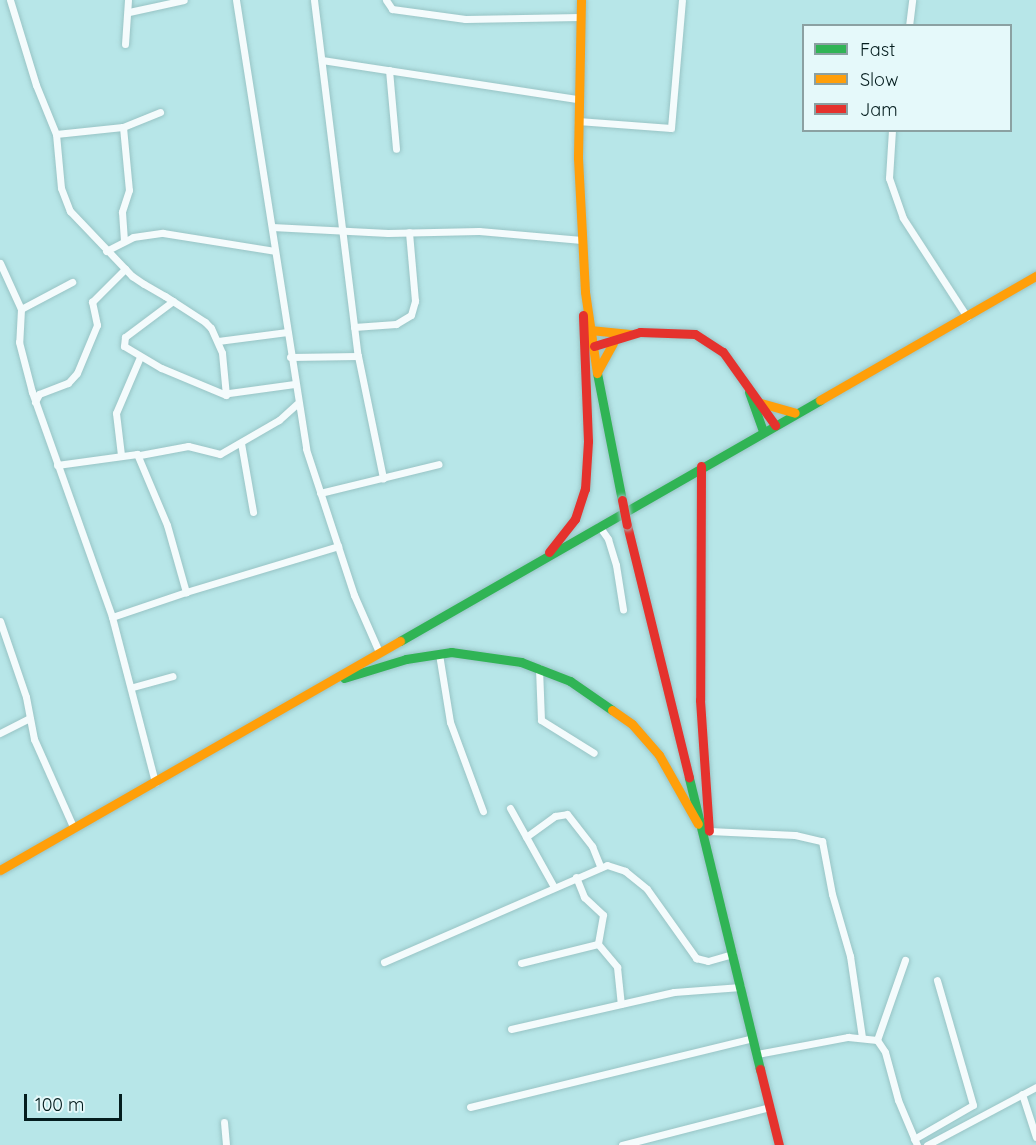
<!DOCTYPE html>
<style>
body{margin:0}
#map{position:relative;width:1036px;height:1145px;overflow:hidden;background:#b7e6e8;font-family:Quicksand,sans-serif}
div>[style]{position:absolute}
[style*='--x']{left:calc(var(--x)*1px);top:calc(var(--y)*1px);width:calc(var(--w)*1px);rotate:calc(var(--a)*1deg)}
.roads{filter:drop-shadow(0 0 2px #98c4c5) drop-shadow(0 0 2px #98c4c5)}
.street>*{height:7px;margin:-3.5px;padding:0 3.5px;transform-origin:3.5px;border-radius:3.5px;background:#f4fbfc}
.fast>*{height:9px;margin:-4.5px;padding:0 4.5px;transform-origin:4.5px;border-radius:4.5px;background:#30b455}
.slow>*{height:9px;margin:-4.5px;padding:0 4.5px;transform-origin:4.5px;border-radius:4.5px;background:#ff9f0a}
.jam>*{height:9px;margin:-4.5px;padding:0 4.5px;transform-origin:4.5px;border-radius:4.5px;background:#e5322d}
.bridges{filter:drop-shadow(0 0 2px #98c4c5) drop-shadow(0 0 2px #98c4c5)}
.jam-bridge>*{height:9px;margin:-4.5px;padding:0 4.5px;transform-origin:4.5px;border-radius:4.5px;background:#e5322d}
span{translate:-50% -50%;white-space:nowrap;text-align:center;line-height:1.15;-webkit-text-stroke:5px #e5f9fa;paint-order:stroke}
.legend{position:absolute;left:802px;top:24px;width:210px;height:108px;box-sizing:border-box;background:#e5f9fa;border:2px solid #8ba1a2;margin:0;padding:8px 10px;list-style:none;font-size:18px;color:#041d1e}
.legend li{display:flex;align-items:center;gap:12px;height:30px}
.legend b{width:30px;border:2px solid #8ba1a2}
.scale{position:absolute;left:24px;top:1094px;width:98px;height:27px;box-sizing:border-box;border:3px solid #041d1e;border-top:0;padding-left:8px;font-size:18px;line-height:21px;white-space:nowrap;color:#041d1e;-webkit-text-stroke:4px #e5f9fa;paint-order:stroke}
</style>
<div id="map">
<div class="roads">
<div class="street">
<i style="--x:10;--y:0;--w:89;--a:73"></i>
<i style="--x:36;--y:85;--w:53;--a:67.8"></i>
<i style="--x:56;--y:134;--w:54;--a:84.7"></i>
<i style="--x:61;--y:188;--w:25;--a:69"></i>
<i style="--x:70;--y:211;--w:90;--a:46.4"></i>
<i style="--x:132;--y:276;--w:14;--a:34"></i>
<i style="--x:144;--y:284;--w:24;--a:30"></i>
<i style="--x:165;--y:296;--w:48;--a:33"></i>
<i style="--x:205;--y:322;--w:8;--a:45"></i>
<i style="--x:211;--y:328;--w:27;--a:66"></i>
<i style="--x:222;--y:353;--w:42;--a:84.6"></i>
<i style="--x:226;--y:395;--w:70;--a:-157.4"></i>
<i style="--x:161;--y:368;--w:43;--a:-149.3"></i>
<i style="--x:124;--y:346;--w:9;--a:-84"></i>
<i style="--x:125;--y:337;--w:60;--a:-36.9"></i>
<i style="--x:236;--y:0;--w:454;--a:81.1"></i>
<i style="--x:306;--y:449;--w:154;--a:71.8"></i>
<i style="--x:354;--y:595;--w:62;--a:66.3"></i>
<i style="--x:314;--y:0;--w:359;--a:83"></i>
<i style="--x:358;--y:356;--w:125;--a:78.4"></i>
<i style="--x:386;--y:0;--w:11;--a:56"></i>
<i style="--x:392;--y:9;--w:74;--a:7.8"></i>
<i style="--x:465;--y:19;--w:115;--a:-1"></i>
<i style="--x:129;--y:12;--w:56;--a:-12.3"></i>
<i style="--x:909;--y:26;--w:26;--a:-83"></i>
<i style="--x:125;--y:44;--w:44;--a:-86.1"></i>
<i style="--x:322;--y:60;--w:259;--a:8.7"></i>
<i style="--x:389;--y:70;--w:79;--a:84.9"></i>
<i style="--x:578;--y:121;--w:93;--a:4.3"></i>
<i style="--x:671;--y:128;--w:128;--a:-85.1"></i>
<i style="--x:123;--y:127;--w:63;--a:84.6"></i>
<i style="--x:129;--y:190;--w:23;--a:108"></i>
<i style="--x:122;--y:212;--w:28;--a:86"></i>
<i style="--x:892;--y:130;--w:48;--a:93.6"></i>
<i style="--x:889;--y:178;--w:42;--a:70.7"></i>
<i style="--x:903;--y:218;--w:118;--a:57.1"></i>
<i style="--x:56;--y:134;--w:67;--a:-6"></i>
<i style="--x:123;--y:127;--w:40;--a:-22"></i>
<i style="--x:272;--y:227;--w:116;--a:3"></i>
<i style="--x:388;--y:233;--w:91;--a:-1.3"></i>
<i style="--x:479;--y:231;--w:103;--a:5"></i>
<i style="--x:106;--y:251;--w:30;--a:-27"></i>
<i style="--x:133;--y:237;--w:30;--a:-8"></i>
<i style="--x:163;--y:233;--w:113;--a:9.1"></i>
<i style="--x:0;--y:263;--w:51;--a:65.5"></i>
<i style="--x:21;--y:309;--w:33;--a:93"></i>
<i style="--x:19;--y:342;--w:52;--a:75.4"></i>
<i style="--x:32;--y:392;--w:239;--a:70.4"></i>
<i style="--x:112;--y:617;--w:171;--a:75.4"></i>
<i style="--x:21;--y:309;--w:58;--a:-27.9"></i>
<i style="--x:354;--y:327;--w:42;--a:-4.1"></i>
<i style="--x:396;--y:324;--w:17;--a:-31"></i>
<i style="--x:411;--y:315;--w:15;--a:-74"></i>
<i style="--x:415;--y:301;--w:69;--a:-95"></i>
<i style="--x:218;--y:341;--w:70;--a:-7.4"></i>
<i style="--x:290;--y:357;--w:68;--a:-0.8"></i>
<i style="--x:229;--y:393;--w:66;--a:-7.9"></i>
<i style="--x:35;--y:402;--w:9;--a:-63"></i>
<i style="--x:39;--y:394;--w:31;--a:-21"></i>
<i style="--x:68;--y:383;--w:13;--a:-48"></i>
<i style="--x:77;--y:373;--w:52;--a:-67.4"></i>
<i style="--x:97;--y:325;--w:24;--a:-102"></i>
<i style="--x:92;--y:302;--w:47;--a:-45"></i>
<i style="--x:241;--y:443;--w:70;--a:80.1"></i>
<i style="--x:121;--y:455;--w:42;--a:-96.8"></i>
<i style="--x:116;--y:413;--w:61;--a:-66.8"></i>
<i style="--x:140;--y:455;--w:49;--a:-10.6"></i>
<i style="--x:188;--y:446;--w:33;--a:14"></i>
<i style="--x:220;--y:454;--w:68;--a:-30"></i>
<i style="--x:279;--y:420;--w:24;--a:-42"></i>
<i style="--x:57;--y:465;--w:81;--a:-7.8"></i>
<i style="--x:137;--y:454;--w:77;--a:67.1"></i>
<i style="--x:167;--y:525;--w:70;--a:74.2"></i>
<i style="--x:186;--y:592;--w:78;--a:161.3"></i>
<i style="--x:320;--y:493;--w:122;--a:-13.7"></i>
<i style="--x:599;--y:526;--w:16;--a:55"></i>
<i style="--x:608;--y:539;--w:27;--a:73"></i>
<i style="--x:616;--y:565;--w:45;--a:81"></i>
<i style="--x:186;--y:592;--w:159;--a:-16.8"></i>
<i style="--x:0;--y:621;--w:80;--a:71.1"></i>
<i style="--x:26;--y:697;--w:43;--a:79.2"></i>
<i style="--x:34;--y:739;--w:98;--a:66"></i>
<i style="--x:439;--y:654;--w:69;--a:80.8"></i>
<i style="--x:450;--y:722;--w:95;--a:69.7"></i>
<i style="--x:539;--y:668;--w:52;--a:87.8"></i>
<i style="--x:541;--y:720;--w:62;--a:31.9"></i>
<i style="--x:133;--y:687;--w:41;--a:-15.4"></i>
<i style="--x:0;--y:733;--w:33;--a:-27"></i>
<i style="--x:510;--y:808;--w:90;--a:60.9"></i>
<i style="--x:709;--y:831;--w:86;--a:2.7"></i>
<i style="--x:795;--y:835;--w:28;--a:13"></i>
<i style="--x:822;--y:841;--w:54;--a:79.3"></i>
<i style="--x:832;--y:894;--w:65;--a:73.8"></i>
<i style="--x:850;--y:956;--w:82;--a:81.6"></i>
<i style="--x:526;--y:837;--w:36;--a:-36"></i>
<i style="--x:555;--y:816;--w:12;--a:-9"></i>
<i style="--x:567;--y:814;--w:41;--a:52"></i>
<i style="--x:592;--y:846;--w:22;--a:68"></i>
<i style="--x:576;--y:877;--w:22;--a:68"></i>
<i style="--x:584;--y:897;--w:26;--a:43"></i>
<i style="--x:603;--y:915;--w:29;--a:100"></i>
<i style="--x:384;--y:962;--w:243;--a:-23.5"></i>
<i style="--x:607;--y:865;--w:19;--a:18"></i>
<i style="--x:625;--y:871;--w:28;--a:39"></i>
<i style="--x:647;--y:889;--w:85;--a:54.6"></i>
<i style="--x:696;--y:958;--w:12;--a:14"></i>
<i style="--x:708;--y:961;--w:26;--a:-16"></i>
<i style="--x:521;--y:963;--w:79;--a:-13.9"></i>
<i style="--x:598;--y:944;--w:30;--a:50"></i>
<i style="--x:617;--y:967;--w:37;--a:84"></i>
<i style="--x:511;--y:1029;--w:167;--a:-12.8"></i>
<i style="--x:674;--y:992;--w:67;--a:-4.3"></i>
<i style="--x:877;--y:1040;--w:85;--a:-70.7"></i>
<i style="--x:757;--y:1054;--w:93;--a:-10.6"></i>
<i style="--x:848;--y:1037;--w:29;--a:6"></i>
<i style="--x:877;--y:1040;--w:14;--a:56"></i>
<i style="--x:885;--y:1052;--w:50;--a:74.8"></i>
<i style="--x:898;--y:1100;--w:49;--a:67.1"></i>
<i style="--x:1022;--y:1094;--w:45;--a:72"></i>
<i style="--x:470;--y:1107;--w:291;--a:-13.7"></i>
<i style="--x:224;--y:1122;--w:23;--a:85"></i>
<i style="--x:914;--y:1139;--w:68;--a:-30"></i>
<i style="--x:973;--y:1105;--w:130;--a:-106.1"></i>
<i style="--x:622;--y:1145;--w:153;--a:-14.4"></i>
<i style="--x:927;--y:1145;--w:123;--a:-28"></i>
</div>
<div class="fast">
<i style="--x:597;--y:373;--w:129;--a:78.9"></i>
<i style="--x:749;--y:392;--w:41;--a:70.3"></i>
<i style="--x:400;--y:641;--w:484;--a:-29.8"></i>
<i style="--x:344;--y:678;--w:65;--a:-17"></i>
<i style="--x:406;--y:659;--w:46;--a:-8.8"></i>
<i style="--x:451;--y:652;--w:71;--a:8.1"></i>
<i style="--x:521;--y:662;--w:53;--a:21.2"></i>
<i style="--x:570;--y:681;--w:51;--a:34.6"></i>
<i style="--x:689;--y:778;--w:300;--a:76.3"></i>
</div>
<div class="slow">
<i style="--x:581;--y:0;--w:158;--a:91.1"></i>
<i style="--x:578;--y:158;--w:134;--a:87"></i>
<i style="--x:585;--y:292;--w:82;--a:81.6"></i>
<i style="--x:590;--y:330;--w:40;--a:5.7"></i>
<i style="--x:597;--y:372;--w:33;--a:-61"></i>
<i style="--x:820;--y:400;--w:249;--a:-29.9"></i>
<i style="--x:761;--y:403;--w:35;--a:16"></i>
<i style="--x:612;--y:710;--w:24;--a:35"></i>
<i style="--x:632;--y:724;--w:41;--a:48.9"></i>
<i style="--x:659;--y:755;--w:79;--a:60.5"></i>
<i style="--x:0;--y:870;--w:461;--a:-29.8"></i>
</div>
<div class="jam">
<i style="--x:594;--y:346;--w:48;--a:-16.9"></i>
<i style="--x:640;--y:332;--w:55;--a:2.1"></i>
<i style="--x:695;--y:334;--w:33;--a:33"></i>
<i style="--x:723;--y:352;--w:90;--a:54.5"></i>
<i style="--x:701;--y:466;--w:234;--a:90.2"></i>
<i style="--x:700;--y:700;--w:131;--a:86.1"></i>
<i style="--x:627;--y:525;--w:260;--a:76.2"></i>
<i style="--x:549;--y:552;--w:42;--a:-51.8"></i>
<i style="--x:575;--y:519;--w:32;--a:-72"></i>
<i style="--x:585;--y:489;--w:48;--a:-86.4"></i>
<i style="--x:588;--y:441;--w:126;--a:-92.3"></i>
<i style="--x:760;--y:1069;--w:78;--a:76"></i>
</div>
</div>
<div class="bridges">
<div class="jam-bridge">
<i style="--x:622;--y:500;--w:25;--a:79"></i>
</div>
</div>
<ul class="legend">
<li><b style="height:8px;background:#30b455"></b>Fast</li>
<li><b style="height:8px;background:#ff9f0a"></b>Slow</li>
<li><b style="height:8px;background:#e5322d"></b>Jam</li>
</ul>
<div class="scale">100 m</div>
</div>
